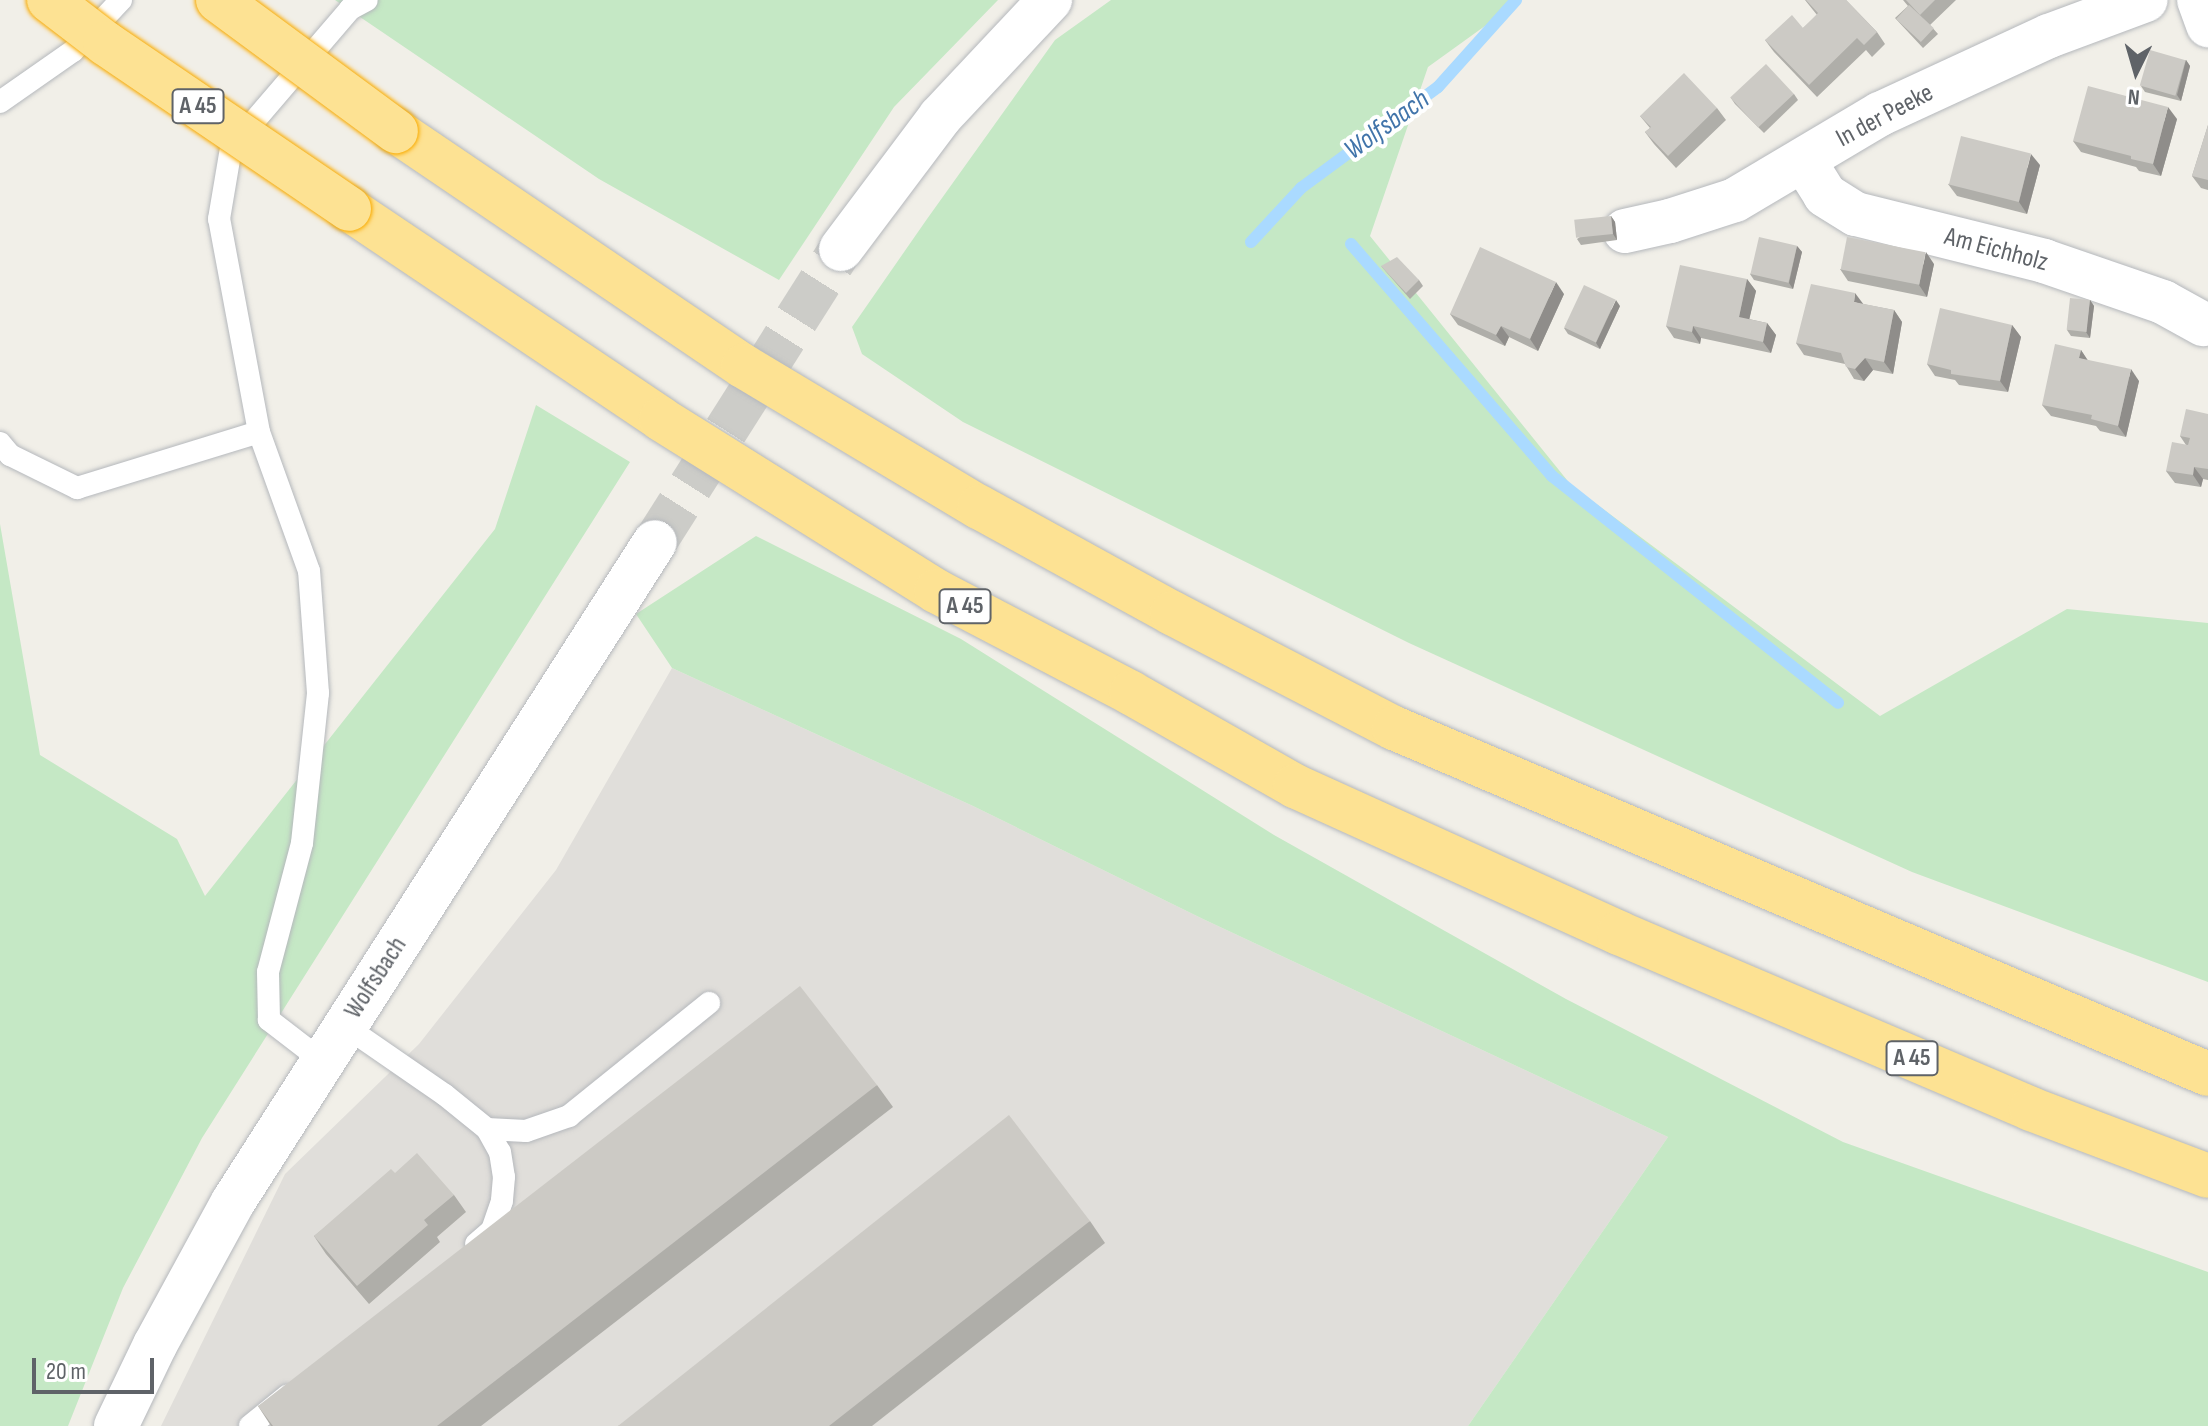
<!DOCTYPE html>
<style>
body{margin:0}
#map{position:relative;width:2208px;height:1426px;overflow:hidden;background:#f1efe8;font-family:"Sofia Sans Condensed",sans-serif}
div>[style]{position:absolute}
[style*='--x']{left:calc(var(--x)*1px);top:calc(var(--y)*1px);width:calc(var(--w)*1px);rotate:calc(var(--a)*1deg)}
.industrial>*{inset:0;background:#e0deda}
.green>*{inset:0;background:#c5e8c5}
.stream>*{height:12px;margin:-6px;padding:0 6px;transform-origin:6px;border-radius:6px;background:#aadaff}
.secondary-tunnel>*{height:44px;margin-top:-22px;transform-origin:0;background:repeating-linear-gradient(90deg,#ccccc8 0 44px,transparent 0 66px)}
.roads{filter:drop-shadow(0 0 2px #b5b8bc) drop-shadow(0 0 2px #b5b8bc)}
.lane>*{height:22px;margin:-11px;padding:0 11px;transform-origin:11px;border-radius:11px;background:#fff}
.street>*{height:44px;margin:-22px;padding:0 22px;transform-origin:22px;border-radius:22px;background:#fff}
.secondary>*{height:44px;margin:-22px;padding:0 22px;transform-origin:22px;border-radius:22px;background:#fff}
.highway>*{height:44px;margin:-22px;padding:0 22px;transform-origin:22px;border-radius:22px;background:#fde293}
.bridges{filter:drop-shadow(0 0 2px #f9ab00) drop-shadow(0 0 2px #f9ab00)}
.highway-bridge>*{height:44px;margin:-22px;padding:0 22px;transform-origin:22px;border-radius:22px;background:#fde293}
.wall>*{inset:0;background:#afaea9}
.shaded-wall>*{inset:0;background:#8f8d8a}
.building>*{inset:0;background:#cccac5;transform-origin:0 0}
span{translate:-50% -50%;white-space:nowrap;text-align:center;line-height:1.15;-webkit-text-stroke:8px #fff;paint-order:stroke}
.shield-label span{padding:2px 6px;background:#fff;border:2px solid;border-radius:6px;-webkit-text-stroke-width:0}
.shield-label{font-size:24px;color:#5f6368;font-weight:700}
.street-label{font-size:26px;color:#5f6368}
.water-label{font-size:28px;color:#4174aa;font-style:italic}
.north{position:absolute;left:2096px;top:32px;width:80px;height:80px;-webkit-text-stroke:6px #fff;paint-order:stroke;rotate:185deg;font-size:22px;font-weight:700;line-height:32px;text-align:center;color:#5f6368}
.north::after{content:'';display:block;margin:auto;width:28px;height:36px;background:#5f6368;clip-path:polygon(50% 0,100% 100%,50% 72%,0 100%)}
.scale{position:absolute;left:32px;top:1358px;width:122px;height:36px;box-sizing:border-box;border:4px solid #5f6368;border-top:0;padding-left:10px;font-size:24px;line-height:28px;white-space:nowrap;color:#5f6368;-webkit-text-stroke:6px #fff;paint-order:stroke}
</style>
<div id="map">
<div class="industrial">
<i style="clip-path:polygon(672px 668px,973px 806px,1203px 919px,1668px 1137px,1468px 1426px,161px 1426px,285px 1174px,419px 1044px,556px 870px)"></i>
</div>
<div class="green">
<i style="clip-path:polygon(335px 0,998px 0,894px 107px,779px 280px,599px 179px)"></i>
<i style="clip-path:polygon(1111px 0,1521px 0,1428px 67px,1370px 236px,1571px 485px,1880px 716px,2067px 609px,2208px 623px,2208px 982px,1912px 872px,1409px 643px,963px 422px,862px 354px,852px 327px,927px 219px,1055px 40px)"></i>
<i style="clip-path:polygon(536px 405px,630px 462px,202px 1138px,123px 1288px,68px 1426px,0 1426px,0 524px,40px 755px,177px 839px,205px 896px,495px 529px)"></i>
<i style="clip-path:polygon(756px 536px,961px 639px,1274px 835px,1566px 999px,1843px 1142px,2208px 1272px,2208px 1426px,1468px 1426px,1668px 1137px,1203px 919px,973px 806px,672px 668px,636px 614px)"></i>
</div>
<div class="stream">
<i style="--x:1251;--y:242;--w:74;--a:-47.2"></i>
<i style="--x:1301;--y:188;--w:170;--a:-36.4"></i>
<i style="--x:1438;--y:87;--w:117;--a:-48.1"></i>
<i style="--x:1351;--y:244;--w:307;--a:49.1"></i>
<i style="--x:1552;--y:476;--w:365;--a:38.4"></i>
</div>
<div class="secondary-tunnel">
<i style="--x:655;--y:542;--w:347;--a:-57.6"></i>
</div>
<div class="roads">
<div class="lane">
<i style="--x:0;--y:102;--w:89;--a:-34.9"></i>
<i style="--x:73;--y:51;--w:70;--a:-46.7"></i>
<i style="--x:0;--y:443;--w:16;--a:50"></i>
<i style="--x:10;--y:455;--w:75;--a:26.2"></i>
<i style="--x:77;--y:488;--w:190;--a:-17.1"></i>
<i style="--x:345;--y:1026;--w:121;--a:34.6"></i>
<i style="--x:445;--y:1095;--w:54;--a:39"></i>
<i style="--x:487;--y:1129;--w:26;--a:61"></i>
<i style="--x:500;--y:1152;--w:25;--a:81"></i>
<i style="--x:504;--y:1177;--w:24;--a:95"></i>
<i style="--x:502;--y:1201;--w:31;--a:109"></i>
<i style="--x:492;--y:1230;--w:21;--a:139"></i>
<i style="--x:321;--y:1060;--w:66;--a:-142.4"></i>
<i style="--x:269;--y:1020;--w:48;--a:-91.2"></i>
<i style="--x:268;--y:972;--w:133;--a:-75.2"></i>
<i style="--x:302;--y:843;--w:151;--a:-83.9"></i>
<i style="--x:318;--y:693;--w:122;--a:-94.2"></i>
<i style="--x:309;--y:571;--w:148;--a:-109.8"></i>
<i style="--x:259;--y:432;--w:217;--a:-100.6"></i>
<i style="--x:219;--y:219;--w:72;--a:-80.4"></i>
<i style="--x:231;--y:148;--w:183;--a:-49.4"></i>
<i style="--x:350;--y:9;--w:19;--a:-28"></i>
<i style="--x:487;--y:1129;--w:39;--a:3"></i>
<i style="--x:526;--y:1131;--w:46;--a:-19.2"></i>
<i style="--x:569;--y:1116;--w:180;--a:-38.9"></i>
<i style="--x:250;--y:1426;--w:48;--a:-39"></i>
</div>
<div class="street">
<i style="--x:2199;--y:0;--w:27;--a:70"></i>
<i style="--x:1804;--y:161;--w:40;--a:58"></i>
<i style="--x:1825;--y:195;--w:36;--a:32"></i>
<i style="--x:1856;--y:214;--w:194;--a:14"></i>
<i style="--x:2044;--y:261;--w:126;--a:19"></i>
<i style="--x:2163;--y:302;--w:46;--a:28.8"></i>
<i style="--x:1625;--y:231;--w:46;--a:-12.5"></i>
<i style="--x:1670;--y:221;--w:68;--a:-17.9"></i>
<i style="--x:1735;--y:200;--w:169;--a:-30.7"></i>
<i style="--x:1880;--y:114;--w:186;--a:-24.8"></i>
<i style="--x:2049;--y:36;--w:103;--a:-20.4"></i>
</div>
<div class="secondary">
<i style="--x:841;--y:249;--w:165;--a:-53.1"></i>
<i style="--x:940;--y:117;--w:161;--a:-46.8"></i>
<i style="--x:116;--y:1426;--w:90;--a:-64.3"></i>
<i style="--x:155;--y:1345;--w:163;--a:-61.4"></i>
<i style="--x:233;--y:1202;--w:783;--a:-57.41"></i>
</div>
<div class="highway">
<i style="--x:396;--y:131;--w:419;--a:34.1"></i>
<i style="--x:743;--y:366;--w:275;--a:30.9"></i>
<i style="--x:979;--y:507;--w:220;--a:28.8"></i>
<i style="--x:1172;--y:613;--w:250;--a:27.4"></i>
<i style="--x:1394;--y:728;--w:884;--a:23.03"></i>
<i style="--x:349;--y:209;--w:376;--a:33.9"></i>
<i style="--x:661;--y:419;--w:324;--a:32"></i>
<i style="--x:936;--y:591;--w:220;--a:27.6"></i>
<i style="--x:1131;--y:693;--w:189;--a:29.6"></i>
<i style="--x:1295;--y:786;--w:356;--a:24.4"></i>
<i style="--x:1619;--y:933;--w:448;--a:23.1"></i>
<i style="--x:2031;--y:1109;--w:189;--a:20.7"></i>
</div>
</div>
<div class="bridges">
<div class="highway-bridge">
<i style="--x:49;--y:0;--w:71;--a:37.5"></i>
<i style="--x:105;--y:43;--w:295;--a:34.2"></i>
<i style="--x:218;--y:0;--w:221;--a:36.4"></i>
</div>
</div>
<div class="wall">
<i style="clip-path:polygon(1805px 0,1846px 0,1877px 32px,1885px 44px,1872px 57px,1866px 50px,1817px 97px,1774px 52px,1765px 40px,1803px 28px,1817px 15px)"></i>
<i style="clip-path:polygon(1903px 0,1956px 0,1930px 25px,1938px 34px,1923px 48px,1895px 18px,1908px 6px)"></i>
<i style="clip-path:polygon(2186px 60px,2190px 66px,2181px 101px,2145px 92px,2141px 86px)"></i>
<i style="clip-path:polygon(1794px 94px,1798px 100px,1764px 133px,1735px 104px,1731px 98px)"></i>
<i style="clip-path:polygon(1717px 108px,1726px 120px,1676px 168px,1654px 144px,1645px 132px,1650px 128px,1640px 116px)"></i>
<i style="clip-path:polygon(2177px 119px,2161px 176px,2139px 171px,2136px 167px,2081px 152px,2073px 141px)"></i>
<i style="clip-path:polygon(2208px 125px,2208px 190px,2201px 188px,2192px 176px)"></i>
<i style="clip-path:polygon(2040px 165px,2027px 214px,1957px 196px,1948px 184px)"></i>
<i style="clip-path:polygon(1611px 216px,1615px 222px,1617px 240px,1581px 245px,1577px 239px)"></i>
<i style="clip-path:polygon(1797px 246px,1802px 252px,1793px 289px,1754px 280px,1750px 274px)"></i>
<i style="clip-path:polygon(1934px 264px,1927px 297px,1848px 281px,1840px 269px)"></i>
<i style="clip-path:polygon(1381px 266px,1419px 280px,1423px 286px,1410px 299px)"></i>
<i style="clip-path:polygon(1747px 279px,1756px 291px,1749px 319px,1767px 323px,1776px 335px,1771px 353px,1701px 338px,1700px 344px,1674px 338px,1666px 326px)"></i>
<i style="clip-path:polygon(1564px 294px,1538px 351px,1509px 337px,1505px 346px,1458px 325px,1450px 314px)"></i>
<i style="clip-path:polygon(2090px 300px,2094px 306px,2090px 338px,2071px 336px,2067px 330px)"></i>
<i style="clip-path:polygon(1863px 304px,1894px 310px,1902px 322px,1893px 374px,1873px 370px,1864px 381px,1854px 379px,1845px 364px,1804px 355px,1796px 343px)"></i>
<i style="clip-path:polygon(1620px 306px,1600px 349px,1568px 334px,1564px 328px)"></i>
<i style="clip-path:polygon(2012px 325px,2021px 337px,2008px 392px,1959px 385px,1955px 380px,1935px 376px,1927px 364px)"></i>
<i style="clip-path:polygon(2081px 350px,2087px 360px,2139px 381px,2126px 437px,2100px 431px,2096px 426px,2051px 416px,2042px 405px)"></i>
<i style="clip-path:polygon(2208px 414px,2208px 480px,2203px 479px,2201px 487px,2175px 483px,2166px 471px,2186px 445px,2180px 436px)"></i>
<i style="clip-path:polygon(877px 1085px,893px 1107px,481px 1426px,271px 1426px,258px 1406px)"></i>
<i style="clip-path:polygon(395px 1173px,454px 1195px,466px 1212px,437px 1237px,440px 1242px,369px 1304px,326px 1254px,314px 1236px)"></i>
<i style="clip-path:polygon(1090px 1221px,1105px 1243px,872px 1426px,618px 1426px)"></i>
</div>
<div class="shaded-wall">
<i style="clip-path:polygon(2186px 60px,2190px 66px,2181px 101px,2177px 95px)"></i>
<i style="clip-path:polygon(2168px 107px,2177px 119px,2161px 176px,2153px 164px)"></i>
<i style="clip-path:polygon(2031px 154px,2040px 165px,2027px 214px,2019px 202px)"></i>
<i style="clip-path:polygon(1611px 216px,1615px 222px,1617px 240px,1613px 234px)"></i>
<i style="clip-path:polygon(1797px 246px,1802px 252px,1793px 289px,1789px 283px)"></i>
<i style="clip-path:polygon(1926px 252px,1934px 264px,1927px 297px,1919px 285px)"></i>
<i style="clip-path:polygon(1747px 279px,1756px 291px,1747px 329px,1739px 317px)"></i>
<i style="clip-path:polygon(1556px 282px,1564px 294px,1538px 351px,1530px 339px)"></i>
<i style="clip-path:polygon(1855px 293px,1864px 305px,1854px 302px)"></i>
<i style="clip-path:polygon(1616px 300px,1620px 306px,1600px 349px,1596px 343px)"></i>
<i style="clip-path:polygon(2090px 300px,2094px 306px,2090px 338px,2086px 332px)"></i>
<i style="clip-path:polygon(1894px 310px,1902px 322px,1893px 374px,1884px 362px)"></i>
<i style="clip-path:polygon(1767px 323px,1776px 335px,1771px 353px,1763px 342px)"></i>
<i style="clip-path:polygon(2012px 325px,2021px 337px,2008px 392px,2000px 381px)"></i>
<i style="clip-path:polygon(1501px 326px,1509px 337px,1505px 346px,1496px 335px)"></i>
<i style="clip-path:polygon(1693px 326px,1701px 338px,1700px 344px,1692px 332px)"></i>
<i style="clip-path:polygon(2081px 350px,2089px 362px,2079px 358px)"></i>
<i style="clip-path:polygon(1865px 358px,1873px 370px,1864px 381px,1855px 369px)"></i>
<i style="clip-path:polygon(2131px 369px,2139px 381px,2126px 437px,2118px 426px)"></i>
<i style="clip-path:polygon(2194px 467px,2203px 479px,2201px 487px,2193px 475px)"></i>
</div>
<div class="building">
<i style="clip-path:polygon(1806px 0,1846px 0,1877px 32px,1864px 45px,1857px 38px,1809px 85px,1765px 40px,1792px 15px,1803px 28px,1818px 13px)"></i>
<i style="clip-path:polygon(1906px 0,1935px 0,1920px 15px)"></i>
<i style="left:1909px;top:5px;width:34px;height:19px;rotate:43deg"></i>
<i style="left:2150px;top:50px;width:37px;height:37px;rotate:16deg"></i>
<i style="left:1766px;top:64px;width:41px;height:49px;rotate:47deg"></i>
<i style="clip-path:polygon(1684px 73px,1717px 108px,1668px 156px,1645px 132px,1651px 127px,1640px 116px)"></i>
<i style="clip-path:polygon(2088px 86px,2168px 107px,2153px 164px,2131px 159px,2131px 156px,2073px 141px)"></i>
<i style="clip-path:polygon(2208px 125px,2208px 180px,2192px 176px)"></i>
<i style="left:1961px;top:136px;width:72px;height:50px;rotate:14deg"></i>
<i style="left:1611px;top:216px;width:18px;height:37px;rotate:84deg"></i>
<i style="left:1759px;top:237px;width:39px;height:38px;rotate:13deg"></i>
<i style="left:1847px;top:237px;width:80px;height:33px;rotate:11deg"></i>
<i style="clip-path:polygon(1480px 247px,1556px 282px,1530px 339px,1501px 326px,1496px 335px,1450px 314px)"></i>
<i style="clip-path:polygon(1397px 257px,1419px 280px,1406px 293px,1381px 266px)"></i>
<i style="clip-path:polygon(1680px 265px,1747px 279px,1739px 317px,1767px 323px,1763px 342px,1693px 326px,1692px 332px,1666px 326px)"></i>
<i style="clip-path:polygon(1811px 284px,1855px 293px,1854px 302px,1894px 310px,1884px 362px,1865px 358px,1855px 369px,1846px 367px,1841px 353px,1796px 343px)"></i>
<i style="left:1584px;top:285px;width:35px;height:47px;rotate:25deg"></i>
<i style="left:2070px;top:298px;width:20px;height:32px;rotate:6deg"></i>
<i style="clip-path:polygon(1940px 308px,2012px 325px,2000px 381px,1951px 374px,1951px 370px,1927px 364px)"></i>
<i style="clip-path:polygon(2055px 344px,2081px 350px,2079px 358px,2131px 369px,2118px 426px,2091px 419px,2092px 415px,2042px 405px)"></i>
<i style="clip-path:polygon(2186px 409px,2208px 414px,2208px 469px,2194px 467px,2193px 475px,2166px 471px,2172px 442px,2188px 445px,2190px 438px,2180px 436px)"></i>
<i style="clip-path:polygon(800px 986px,877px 1085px,437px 1426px,273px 1426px,258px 1406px)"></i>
<i style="clip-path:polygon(1009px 1115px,1090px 1221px,829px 1426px,618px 1426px)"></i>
<i style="clip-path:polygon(417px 1153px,454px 1195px,424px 1220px,428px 1225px,357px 1286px,314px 1236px,391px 1169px,395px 1173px)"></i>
</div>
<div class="shield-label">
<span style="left:198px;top:106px">A 45</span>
<span style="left:965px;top:606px">A 45</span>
<span style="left:1912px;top:1058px">A 45</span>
</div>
<div class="street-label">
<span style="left:1885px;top:116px;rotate:-28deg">In der Peeke</span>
<span style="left:1996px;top:250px;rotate:15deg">Am Eichholz</span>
<span style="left:376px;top:978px;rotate:-57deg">Wolfsbach</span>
</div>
<div class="water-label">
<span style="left:1387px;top:125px;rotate:-36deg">Wolfsbach</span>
</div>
<div class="north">N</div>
<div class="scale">20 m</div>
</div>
